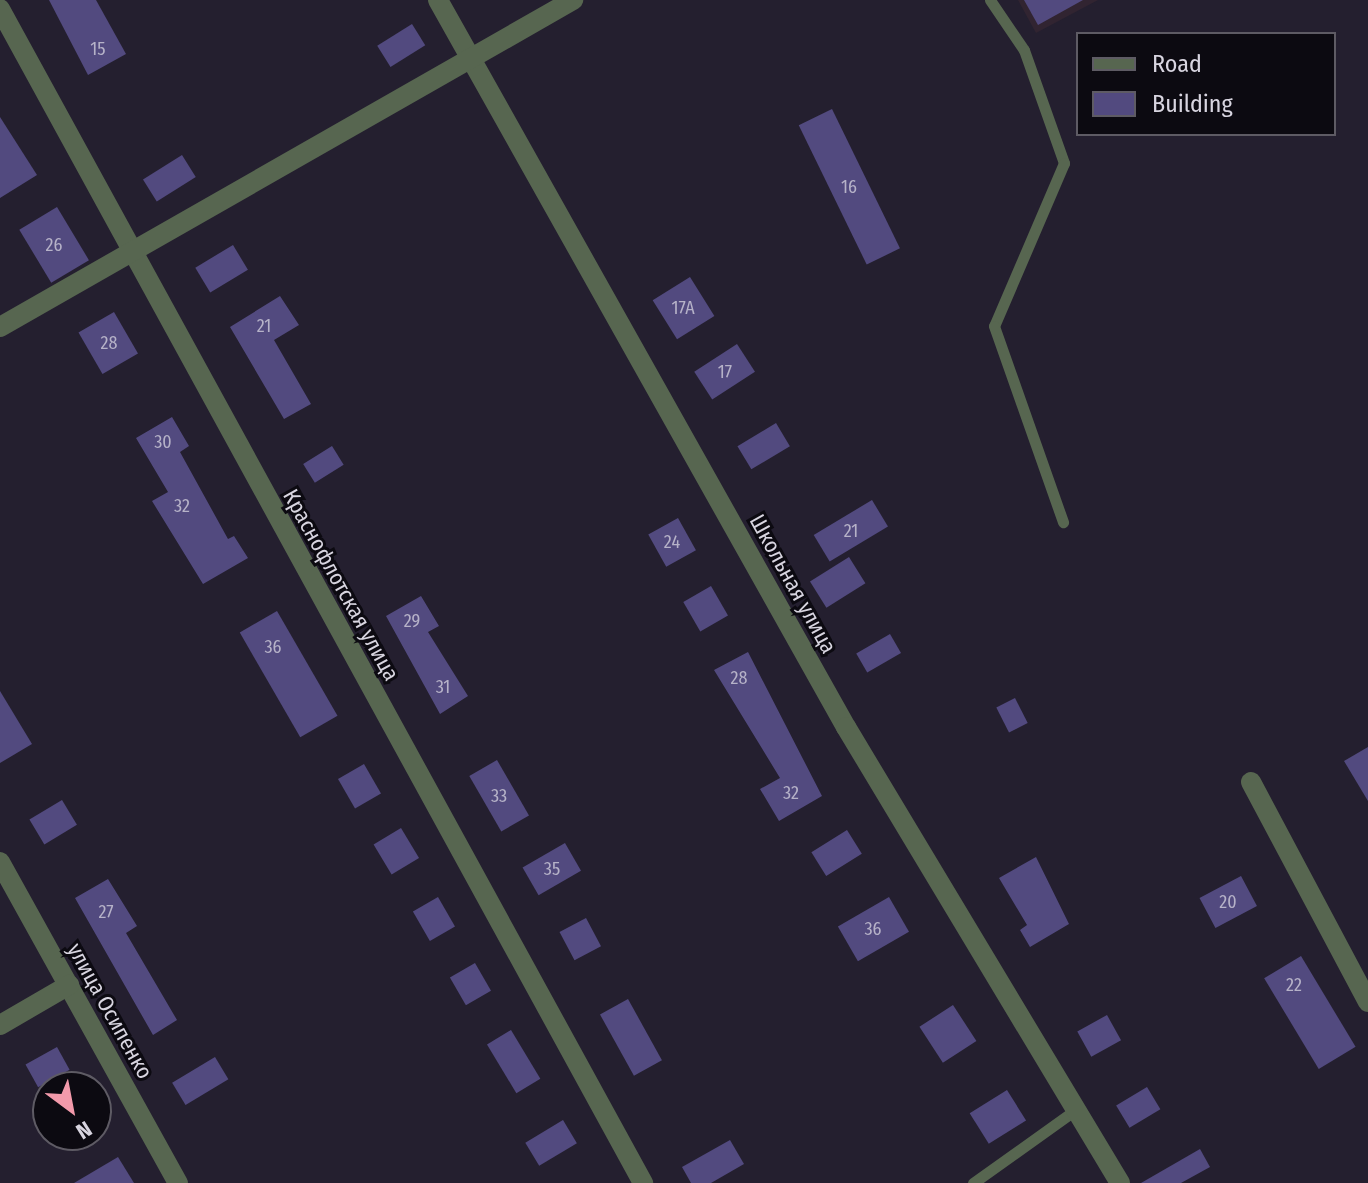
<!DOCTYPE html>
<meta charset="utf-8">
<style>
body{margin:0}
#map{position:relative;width:1368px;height:1183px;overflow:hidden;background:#241f2f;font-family:"Fira Sans Condensed",sans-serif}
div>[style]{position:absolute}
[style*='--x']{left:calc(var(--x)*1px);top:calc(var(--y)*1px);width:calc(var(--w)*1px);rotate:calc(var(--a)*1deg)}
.industrial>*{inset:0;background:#312431}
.building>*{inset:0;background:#524a7f;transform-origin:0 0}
.lane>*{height:11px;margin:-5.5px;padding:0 5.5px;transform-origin:5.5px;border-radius:5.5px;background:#576650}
.street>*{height:20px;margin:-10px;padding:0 10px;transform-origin:10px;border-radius:10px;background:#576650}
span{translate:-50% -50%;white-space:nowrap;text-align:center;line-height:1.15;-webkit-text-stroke:6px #0c0a11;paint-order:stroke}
.number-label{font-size:18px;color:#b6b2c8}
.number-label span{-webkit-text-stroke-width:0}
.street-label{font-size:22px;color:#d8d5e0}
.legend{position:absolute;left:1076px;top:32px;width:260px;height:104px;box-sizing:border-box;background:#0c0a11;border:2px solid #5e5b64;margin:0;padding:10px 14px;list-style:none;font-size:24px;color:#d8d5e0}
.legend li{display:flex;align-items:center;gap:16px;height:40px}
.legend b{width:40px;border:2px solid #5e5b64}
.north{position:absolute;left:32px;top:1071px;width:80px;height:80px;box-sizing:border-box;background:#0c0a11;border:2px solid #5e5b64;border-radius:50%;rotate:148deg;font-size:22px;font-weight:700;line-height:32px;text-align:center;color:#d8d5e0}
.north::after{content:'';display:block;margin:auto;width:28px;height:36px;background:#f39aab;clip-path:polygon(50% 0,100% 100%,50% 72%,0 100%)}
</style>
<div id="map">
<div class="industrial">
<i style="clip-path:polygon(1018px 0,1098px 0,1036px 33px)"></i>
</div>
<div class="building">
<i style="clip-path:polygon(49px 0,96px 0,126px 54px,88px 75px)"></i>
<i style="clip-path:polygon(1024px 0,1083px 0,1038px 25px)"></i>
<i style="left:412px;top:24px;width:25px;height:41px;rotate:58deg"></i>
<i style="left:832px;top:109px;width:155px;height:37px;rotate:64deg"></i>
<i style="clip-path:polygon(0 117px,37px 175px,0 198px)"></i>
<i style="left:182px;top:155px;width:26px;height:46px;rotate:58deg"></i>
<i style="left:57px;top:207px;width:62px;height:44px;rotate:59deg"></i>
<i style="left:233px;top:245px;width:29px;height:44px;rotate:59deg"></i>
<i style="left:690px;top:277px;width:46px;height:44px;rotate:58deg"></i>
<i style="clip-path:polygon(280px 296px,299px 325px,274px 340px,311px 404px,284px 419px,230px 327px)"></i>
<i style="left:114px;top:312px;width:48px;height:41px;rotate:60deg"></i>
<i style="left:737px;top:344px;width:33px;height:51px;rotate:57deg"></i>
<i style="clip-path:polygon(172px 417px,189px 446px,180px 452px,228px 539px,234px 536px,248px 558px,203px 584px,152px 501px,168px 492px,136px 438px)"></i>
<i style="left:776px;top:423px;width:27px;height:45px;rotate:59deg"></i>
<i style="left:332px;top:446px;width:22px;height:34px;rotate:58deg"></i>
<i style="left:872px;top:500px;width:31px;height:68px;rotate:59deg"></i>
<i style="left:678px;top:518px;width:37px;height:34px;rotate:61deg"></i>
<i style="left:849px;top:557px;width:31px;height:46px;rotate:58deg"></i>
<i style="left:711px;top:586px;width:34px;height:32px;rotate:60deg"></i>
<i style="clip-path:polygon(421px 596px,439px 626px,428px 632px,468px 696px,440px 714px,386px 616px)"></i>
<i style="left:277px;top:611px;width:121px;height:43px;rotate:60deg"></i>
<i style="left:890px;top:634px;width:22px;height:39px;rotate:60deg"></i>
<i style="clip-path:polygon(748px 652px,822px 796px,779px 821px,760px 789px,780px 778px,714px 670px)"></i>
<i style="clip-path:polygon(0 691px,32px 744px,0 763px)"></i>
<i style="left:1015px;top:698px;width:28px;height:21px;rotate:63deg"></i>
<i style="clip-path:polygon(1368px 747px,1368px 801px,1344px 761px)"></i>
<i style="left:497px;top:760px;width:64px;height:32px;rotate:60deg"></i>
<i style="left:364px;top:764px;width:34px;height:30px;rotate:60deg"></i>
<i style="left:62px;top:800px;width:29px;height:38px;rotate:59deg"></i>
<i style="left:401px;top:828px;width:35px;height:32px;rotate:59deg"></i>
<i style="left:847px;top:830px;width:28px;height:42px;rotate:58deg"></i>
<i style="left:565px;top:843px;width:32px;height:49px;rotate:60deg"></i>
<i style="clip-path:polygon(1036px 857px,1069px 924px,1030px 947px,1020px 930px,1027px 925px,999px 878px)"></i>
<i style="left:1241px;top:876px;width:34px;height:47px;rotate:62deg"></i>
<i style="clip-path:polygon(108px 879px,137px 926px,126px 933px,177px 1020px,153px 1035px,75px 898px)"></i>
<i style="left:438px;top:897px;width:34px;height:29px;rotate:60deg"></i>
<i style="left:889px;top:897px;width:40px;height:59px;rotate:60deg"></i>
<i style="left:586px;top:918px;width:32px;height:30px;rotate:62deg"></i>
<i style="left:1301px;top:956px;width:106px;height:43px;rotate:59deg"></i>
<i style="left:475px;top:963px;width:32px;height:29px;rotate:60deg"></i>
<i style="left:628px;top:999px;width:70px;height:32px;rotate:61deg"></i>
<i style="left:953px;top:1005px;width:43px;height:40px;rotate:57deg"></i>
<i style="left:1107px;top:1015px;width:29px;height:34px;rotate:61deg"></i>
<i style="left:511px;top:1030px;width:57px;height:28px;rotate:59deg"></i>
<i style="left:57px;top:1047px;width:26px;height:36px;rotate:61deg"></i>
<i style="left:215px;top:1057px;width:26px;height:50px;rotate:59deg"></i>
<i style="left:1147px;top:1087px;width:26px;height:36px;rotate:59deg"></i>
<i style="left:1007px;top:1090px;width:36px;height:44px;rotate:58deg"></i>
<i style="left:563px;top:1120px;width:27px;height:44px;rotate:59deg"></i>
<i style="clip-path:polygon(730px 1140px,744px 1164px,711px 1183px,691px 1183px,682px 1167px)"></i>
<i style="clip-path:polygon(1200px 1149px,1210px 1167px,1181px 1183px,1141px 1183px)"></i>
<i style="clip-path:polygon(118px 1157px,134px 1183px,74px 1183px)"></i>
</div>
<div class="lane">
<i style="--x:990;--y:0;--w:60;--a:55.8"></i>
<i style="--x:1024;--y:50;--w:120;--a:70.5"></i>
<i style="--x:1064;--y:163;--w:177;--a:113.2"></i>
<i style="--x:994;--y:326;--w:208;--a:70.6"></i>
<i style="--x:973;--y:1183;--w:129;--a:-35.5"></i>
</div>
<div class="street">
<i style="--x:438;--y:0;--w:834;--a:60.7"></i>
<i style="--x:846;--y:727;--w:532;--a:59"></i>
<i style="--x:0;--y:9;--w:1339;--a:61.29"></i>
<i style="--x:0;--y:327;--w:660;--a:-29.71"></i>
<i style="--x:1251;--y:782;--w:249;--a:62"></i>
<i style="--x:0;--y:862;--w:367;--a:61"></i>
<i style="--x:0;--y:1025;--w:80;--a:-30.1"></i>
</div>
<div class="number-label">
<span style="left:98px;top:49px">15</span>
<span style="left:849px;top:187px">16</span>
<span style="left:54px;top:245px">26</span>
<span style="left:683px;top:308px">17А</span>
<span style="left:264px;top:326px">21</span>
<span style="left:109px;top:343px">28</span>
<span style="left:725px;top:372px">17</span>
<span style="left:163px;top:442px">30</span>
<span style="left:182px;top:506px">32</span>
<span style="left:851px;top:531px">21</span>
<span style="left:672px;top:542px">24</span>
<span style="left:412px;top:621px">29</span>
<span style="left:273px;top:647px">36</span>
<span style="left:739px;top:678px">28</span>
<span style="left:443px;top:687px">31</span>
<span style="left:791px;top:793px">32</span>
<span style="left:499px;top:796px">33</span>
<span style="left:552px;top:869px">35</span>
<span style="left:1228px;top:902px">20</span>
<span style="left:106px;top:912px">27</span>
<span style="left:873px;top:929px">36</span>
<span style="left:1294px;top:985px">22</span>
</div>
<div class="street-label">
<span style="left:793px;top:584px;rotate:61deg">Школьная улица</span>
<span style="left:341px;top:585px;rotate:61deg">Краснофлотская улица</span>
<span style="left:110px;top:1011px;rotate:61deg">улица Осипенко</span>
</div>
<ul class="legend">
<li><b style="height:10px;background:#576650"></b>Road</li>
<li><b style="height:22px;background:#524a7f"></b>Building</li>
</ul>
<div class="north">N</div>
</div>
